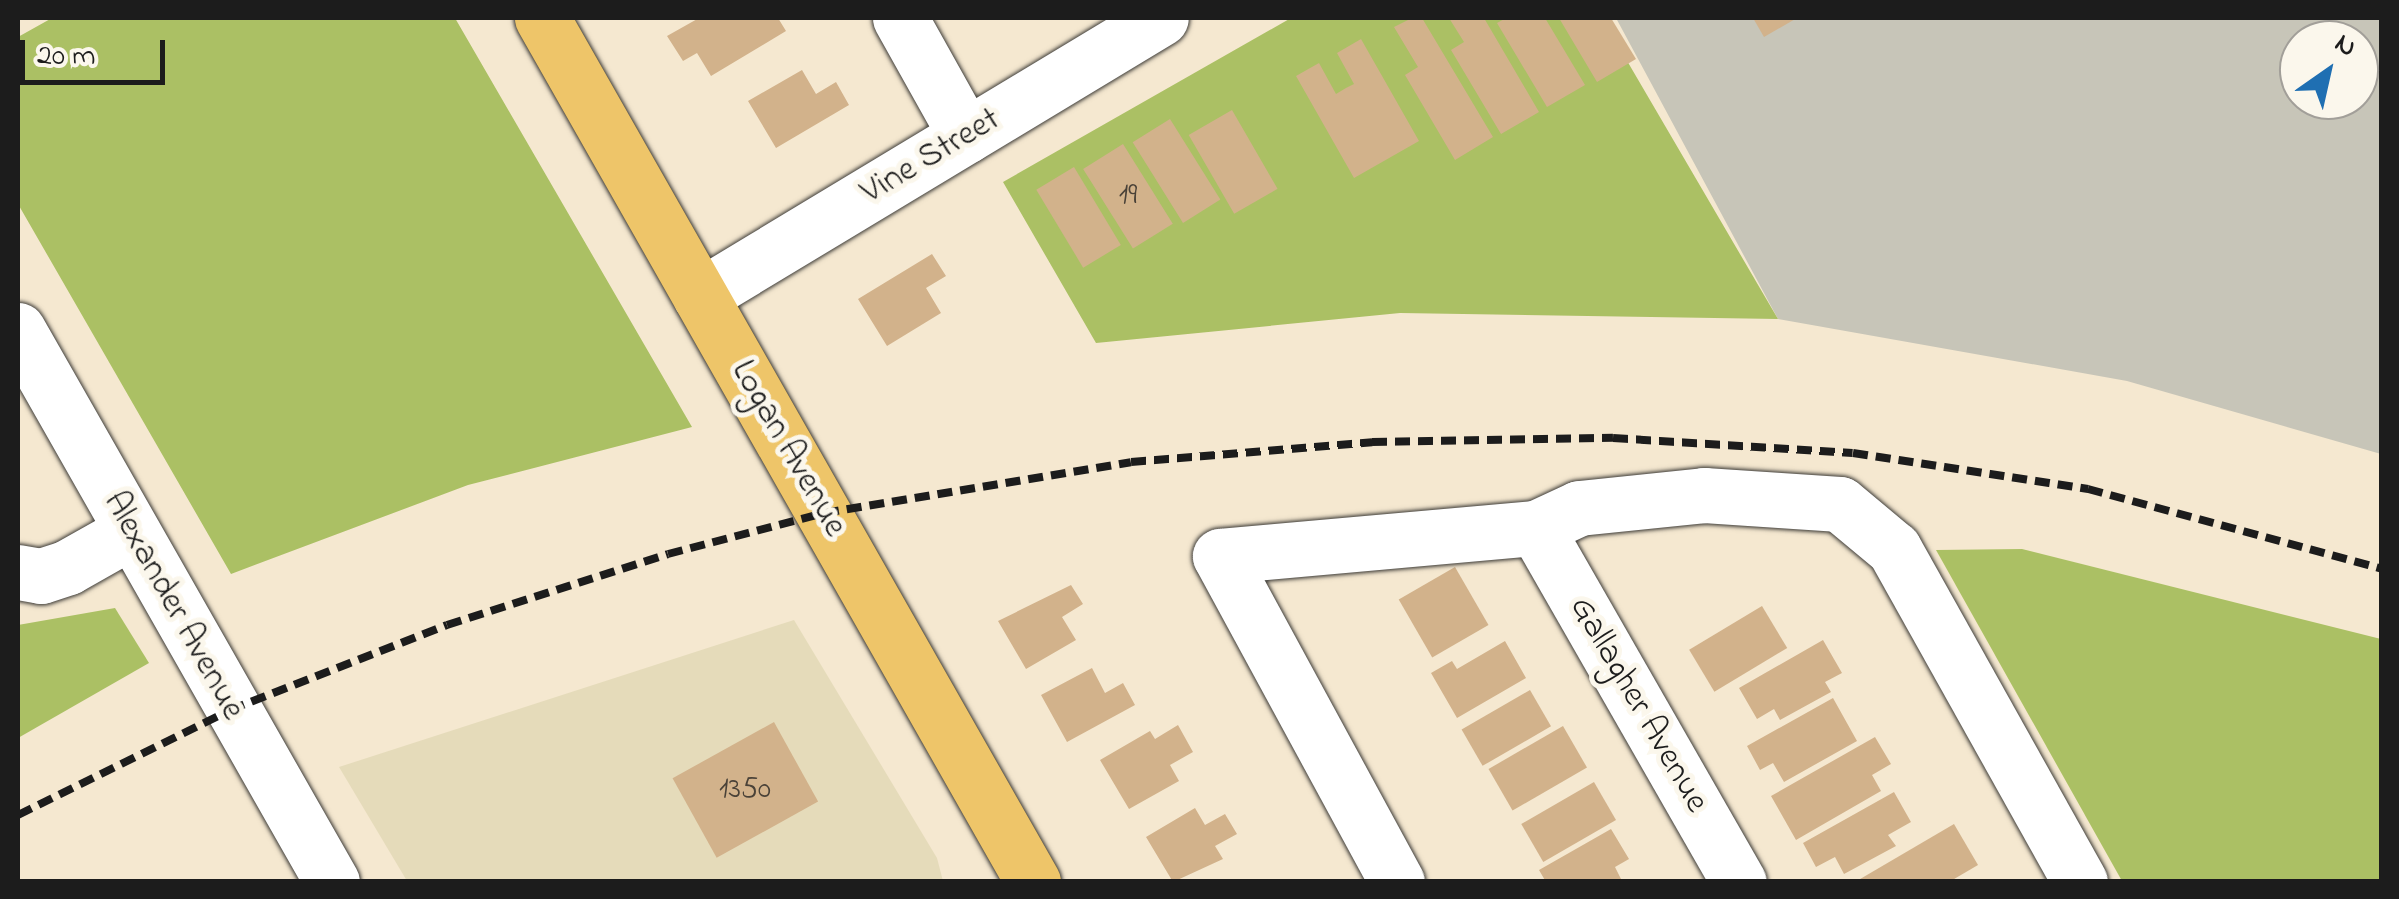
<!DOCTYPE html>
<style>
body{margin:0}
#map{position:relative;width:2399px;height:899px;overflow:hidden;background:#f5e8d0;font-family:"Indie Flower",sans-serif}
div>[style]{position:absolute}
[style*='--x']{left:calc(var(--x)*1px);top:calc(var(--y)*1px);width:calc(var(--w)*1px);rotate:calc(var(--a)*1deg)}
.built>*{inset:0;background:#e5dbba}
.industrial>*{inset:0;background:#c7c5b8}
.green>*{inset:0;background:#abc064}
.building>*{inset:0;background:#d2b28b;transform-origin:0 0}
.roads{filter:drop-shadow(0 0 2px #3d3b37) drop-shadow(0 0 2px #3d3b37)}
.minor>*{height:55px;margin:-27.5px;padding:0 27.5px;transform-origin:27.5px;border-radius:27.5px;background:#fff}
.major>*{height:55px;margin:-27.5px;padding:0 27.5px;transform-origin:27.5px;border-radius:27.5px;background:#eec569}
.rail>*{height:8px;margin-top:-4px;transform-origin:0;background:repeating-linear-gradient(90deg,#1c1c1c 0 15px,transparent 0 23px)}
span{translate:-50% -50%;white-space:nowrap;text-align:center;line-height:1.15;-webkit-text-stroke:10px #fbf7ec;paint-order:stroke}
.number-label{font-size:30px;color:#4a4238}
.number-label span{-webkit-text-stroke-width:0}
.street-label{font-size:35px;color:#1c1c1c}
.frame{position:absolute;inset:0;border:20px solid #1c1c1c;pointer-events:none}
.north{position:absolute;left:2279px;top:20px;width:100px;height:100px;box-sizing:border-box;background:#fbf7ec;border:2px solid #a29f99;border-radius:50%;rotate:34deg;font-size:28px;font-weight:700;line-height:40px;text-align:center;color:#1c1c1c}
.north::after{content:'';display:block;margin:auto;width:35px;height:45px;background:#1f6fb2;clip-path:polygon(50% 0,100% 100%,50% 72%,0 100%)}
.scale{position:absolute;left:20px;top:40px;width:145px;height:45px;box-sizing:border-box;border:5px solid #1c1c1c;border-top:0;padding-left:12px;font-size:30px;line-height:35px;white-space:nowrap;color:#1c1c1c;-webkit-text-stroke:8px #fbf7ec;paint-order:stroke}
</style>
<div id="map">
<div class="built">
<i style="clip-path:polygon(794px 620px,937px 858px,943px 881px,407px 881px,339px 767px)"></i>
</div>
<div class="industrial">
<i style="clip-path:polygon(evenodd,1616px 18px,2381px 18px,2381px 454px,2127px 381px,1778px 319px,1616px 18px,2299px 40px,2359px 40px,2359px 100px,2299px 100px,2299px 40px)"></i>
</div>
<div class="green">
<i style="clip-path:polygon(52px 18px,455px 18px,692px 427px,468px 485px,231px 574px,18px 204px,18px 37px)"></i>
<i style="clip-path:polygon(1291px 18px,1602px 18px,1778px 319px,1400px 313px,1096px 343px,1003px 182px)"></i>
<i style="clip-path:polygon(2022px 549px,2381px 639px,2381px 881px,2122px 881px,1936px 550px)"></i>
<i style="clip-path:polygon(115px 608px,149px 663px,18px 738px,18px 625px)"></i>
</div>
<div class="building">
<i style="clip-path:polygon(699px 18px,778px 18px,786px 31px,711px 76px,697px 53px,683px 61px,667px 36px)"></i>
<i style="clip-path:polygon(1412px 18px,1422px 18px,1493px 137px,1455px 160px,1405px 75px,1418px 67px,1394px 27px)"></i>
<i style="clip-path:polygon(1449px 18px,1484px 18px,1539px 112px,1501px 134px,1451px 50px,1464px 42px)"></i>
<i style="clip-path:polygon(1506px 18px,1545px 18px,1585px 85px,1547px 107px,1497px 23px)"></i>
<i style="clip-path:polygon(1559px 18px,1611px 18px,1636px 59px,1597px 82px)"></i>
<i style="clip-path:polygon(1753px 18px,1797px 18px,1764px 37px)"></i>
<i style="clip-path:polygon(1361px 39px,1419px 141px,1354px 178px,1296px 76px,1319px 63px,1336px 94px,1346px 88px,1354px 84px,1337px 53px)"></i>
<i style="clip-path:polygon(802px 70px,816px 94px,836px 82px,849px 105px,776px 148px,748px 101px)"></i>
<i style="left:1232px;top:110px;width:91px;height:50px;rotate:60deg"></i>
<i style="left:1170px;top:119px;width:95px;height:44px;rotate:58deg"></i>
<i style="left:1123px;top:144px;width:94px;height:47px;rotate:58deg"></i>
<i style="left:1074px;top:167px;width:91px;height:44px;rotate:59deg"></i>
<i style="clip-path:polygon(932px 254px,946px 276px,926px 288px,941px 313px,887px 346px,858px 299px)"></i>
<i style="left:1455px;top:567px;width:67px;height:65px;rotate:60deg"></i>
<i style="clip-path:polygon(1071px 585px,1083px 604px,1062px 617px,1076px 640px,1026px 669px,998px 621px)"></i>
<i style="left:1762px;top:606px;width:49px;height:85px;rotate:59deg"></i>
<i style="clip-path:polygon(1823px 640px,1842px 673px,1825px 682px,1831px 692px,1780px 720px,1774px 709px,1757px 719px,1739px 688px)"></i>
<i style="clip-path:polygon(1505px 641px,1526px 678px,1457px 718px,1431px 673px,1452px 661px,1457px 669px)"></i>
<i style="clip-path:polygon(1092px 668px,1105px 693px,1123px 683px,1135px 705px,1067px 742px,1041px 695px)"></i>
<i style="left:1530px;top:690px;width:42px;height:79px;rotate:60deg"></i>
<i style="clip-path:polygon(1833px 698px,1857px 741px,1784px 782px,1773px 763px,1760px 770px,1747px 746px)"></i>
<i style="left:774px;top:722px;width:91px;height:116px;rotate:61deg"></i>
<i style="clip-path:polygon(1178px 725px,1193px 752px,1170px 765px,1179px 781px,1129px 809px,1100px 760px,1150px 731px,1155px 739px)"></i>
<i style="left:1563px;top:726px;width:48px;height:86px;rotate:60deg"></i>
<i style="clip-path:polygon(1875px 737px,1891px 764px,1872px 775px,1881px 791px,1796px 840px,1771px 796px)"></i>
<i style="left:1594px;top:782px;width:44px;height:84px;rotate:60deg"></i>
<i style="clip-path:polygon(1894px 792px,1911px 822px,1888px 835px,1896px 846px,1844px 874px,1835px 857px,1816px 867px,1803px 843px)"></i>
<i style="clip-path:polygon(1195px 808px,1205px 825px,1225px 814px,1237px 834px,1215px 846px,1223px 859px,1173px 882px,1146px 837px)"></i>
<i style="clip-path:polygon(1954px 824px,1978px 865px,1949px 882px,1855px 882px)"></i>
<i style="clip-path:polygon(1611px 829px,1629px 859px,1615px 867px,1621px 879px,1546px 882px,1539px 870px)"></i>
</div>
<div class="roads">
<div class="minor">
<i style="--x:900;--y:18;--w:135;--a:60.8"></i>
<i style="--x:700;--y:296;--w:538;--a:-31.09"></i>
<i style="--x:18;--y:330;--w:635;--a:60.37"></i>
<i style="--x:1536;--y:528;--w:408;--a:60.2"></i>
<i style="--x:18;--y:572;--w:23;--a:10"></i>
<i style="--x:41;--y:576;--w:28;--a:-18"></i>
<i style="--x:68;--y:567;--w:73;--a:-29.4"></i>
<i style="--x:1397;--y:882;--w:371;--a:-118.5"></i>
<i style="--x:1220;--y:556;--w:317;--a:-5.1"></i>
<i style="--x:1536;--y:528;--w:47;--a:-24.9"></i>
<i style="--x:1579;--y:508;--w:126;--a:-5.9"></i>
<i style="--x:1704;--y:495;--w:136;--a:3.8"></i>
<i style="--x:1840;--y:504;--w:70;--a:39.8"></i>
<i style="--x:1894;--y:549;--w:381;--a:60.8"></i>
</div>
<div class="major">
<i style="--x:542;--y:18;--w:994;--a:60.39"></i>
</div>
</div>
<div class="rail">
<i style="--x:18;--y:815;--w:237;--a:-26.3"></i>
<i style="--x:230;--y:710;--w:233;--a:-21.4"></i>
<i style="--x:447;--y:625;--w:232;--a:-17.8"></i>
<i style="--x:668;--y:554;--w:161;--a:-14.7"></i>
<i style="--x:824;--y:513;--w:311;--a:-9.4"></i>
<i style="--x:1131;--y:462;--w:242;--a:-4.7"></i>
<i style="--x:1372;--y:442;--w:241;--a:-1"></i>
<i style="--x:1613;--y:438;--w:240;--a:3.6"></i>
<i style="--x:1853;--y:453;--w:238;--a:8.7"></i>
<i style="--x:2088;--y:489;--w:305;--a:15.2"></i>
</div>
<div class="number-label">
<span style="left:1128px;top:196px">19</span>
<span style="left:745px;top:790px">1350</span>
</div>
<div class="street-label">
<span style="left:931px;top:157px;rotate:-31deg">Vine Street</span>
<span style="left:788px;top:449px;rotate:60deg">Logan Avenue</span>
<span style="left:173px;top:606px;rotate:61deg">Alexander Avenue</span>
<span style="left:1638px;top:705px;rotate:60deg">Gallagher Avenue</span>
</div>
<div class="frame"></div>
<div class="north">N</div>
<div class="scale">20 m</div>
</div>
